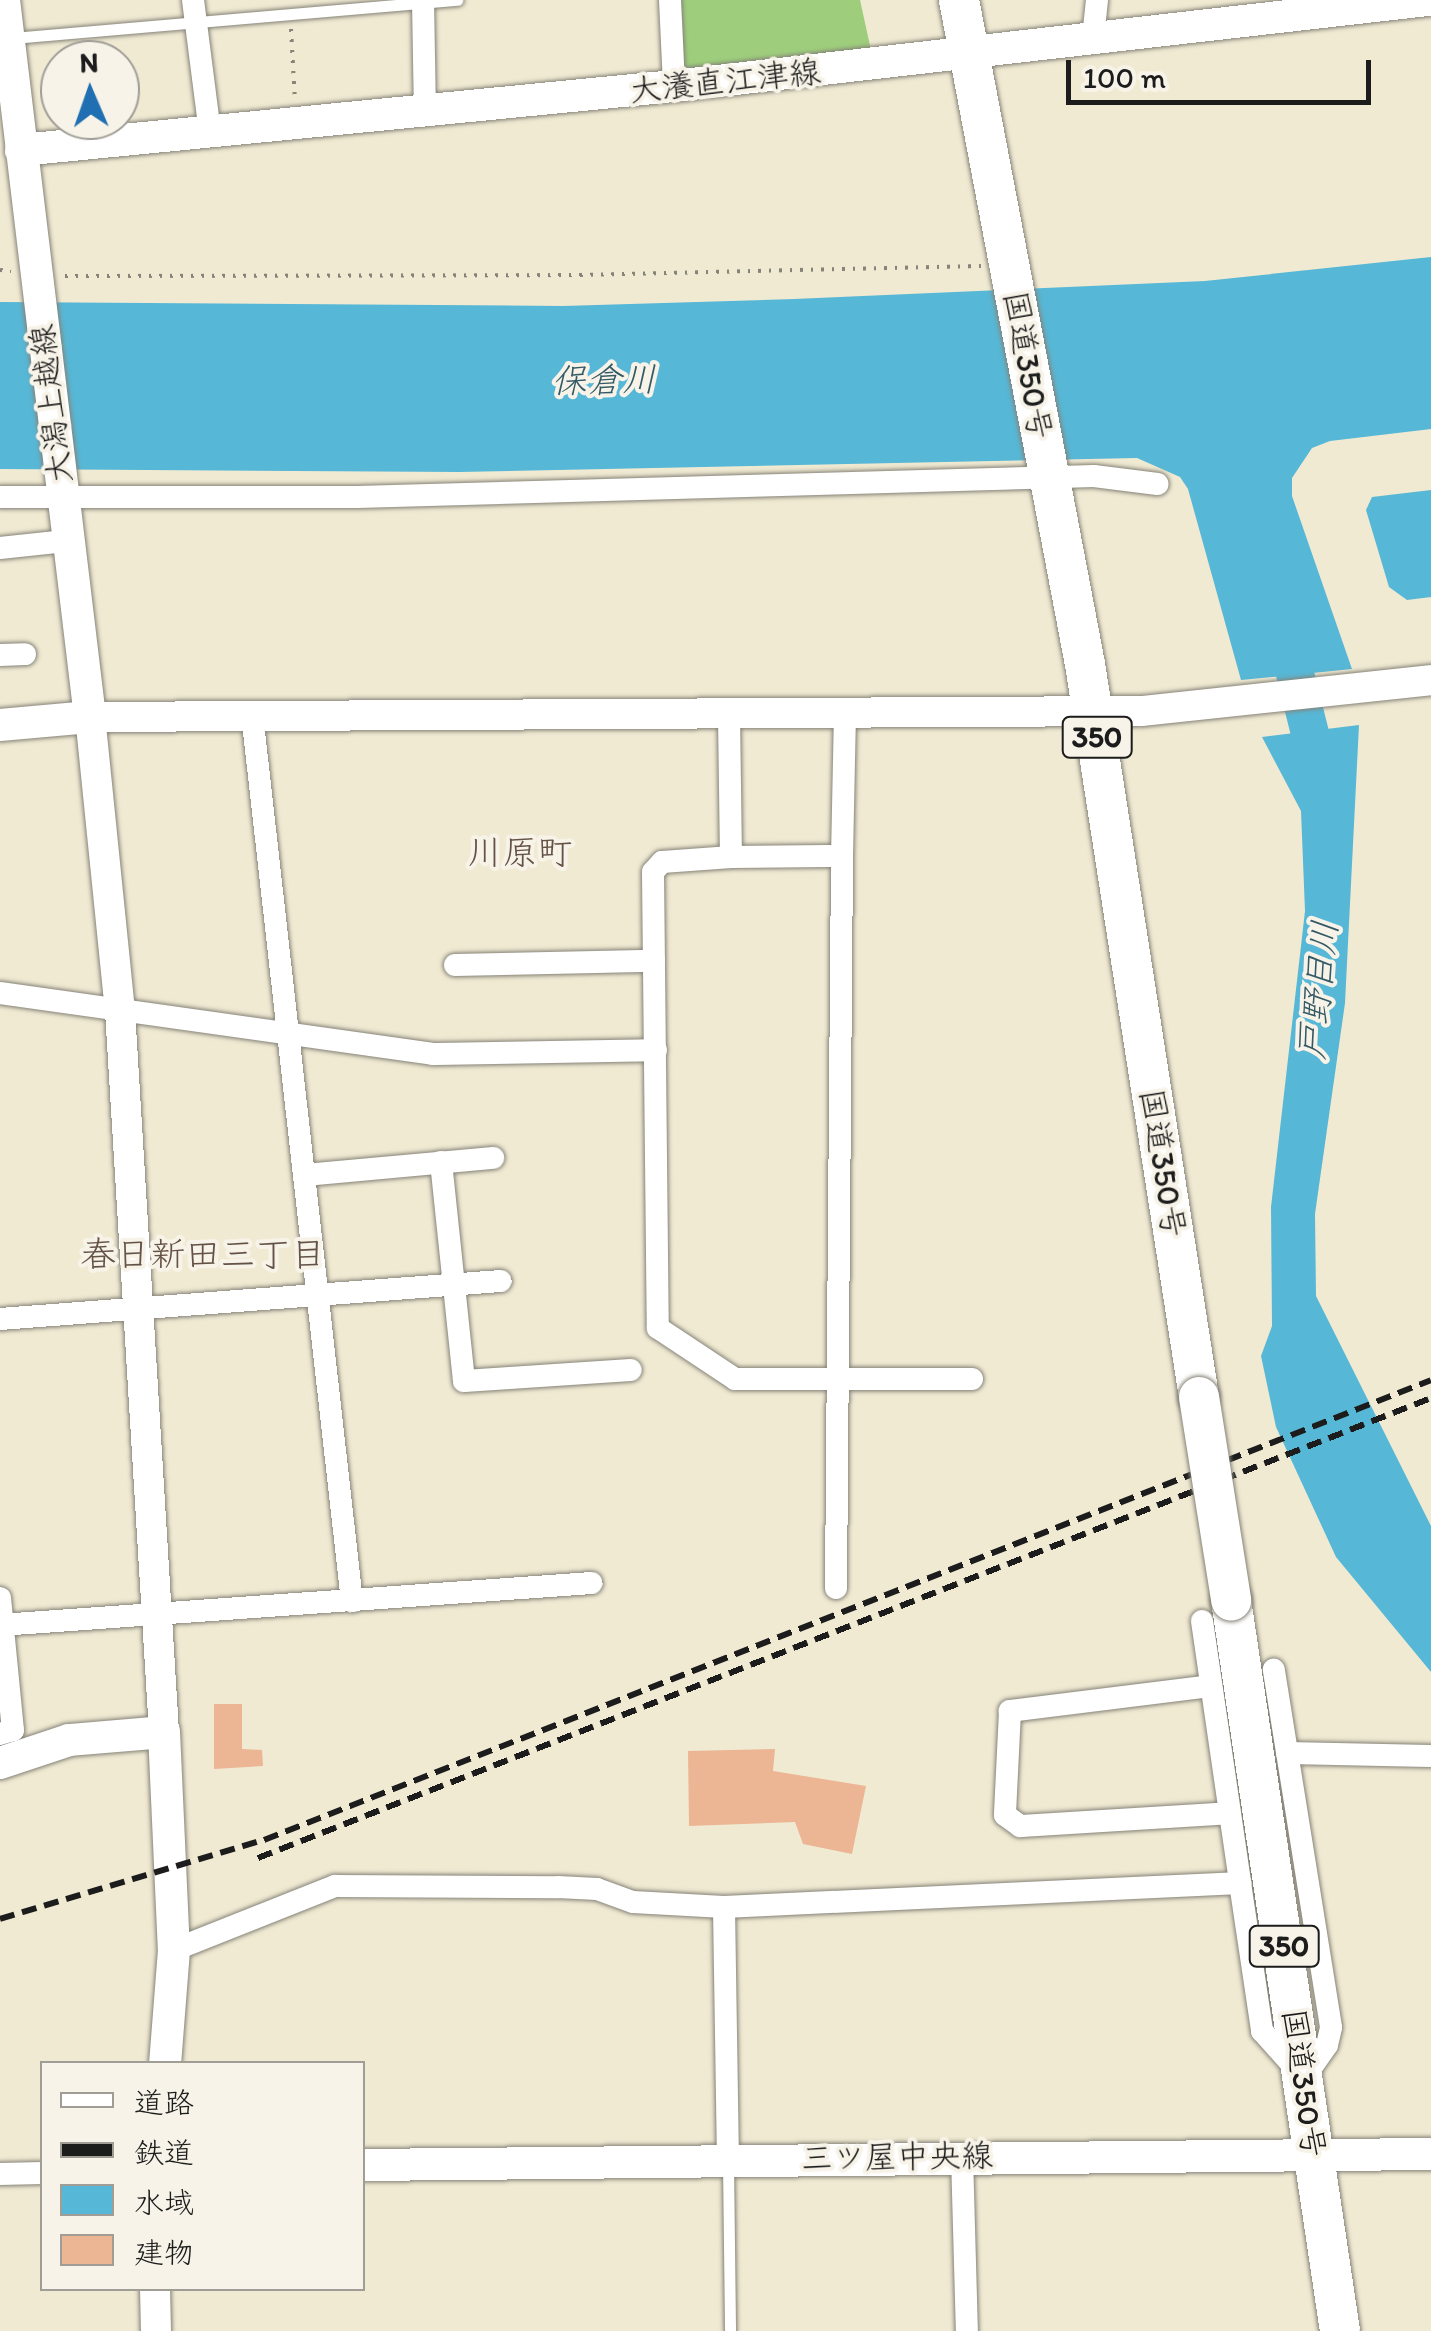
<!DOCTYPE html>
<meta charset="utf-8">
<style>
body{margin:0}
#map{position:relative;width:1431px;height:2331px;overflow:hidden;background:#f0ead3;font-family:Itim,"Klee One",sans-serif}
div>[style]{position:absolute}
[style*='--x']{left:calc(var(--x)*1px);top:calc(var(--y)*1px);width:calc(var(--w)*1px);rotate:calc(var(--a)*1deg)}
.green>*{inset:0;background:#9ece7c}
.water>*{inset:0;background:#57b7d6}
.river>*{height:38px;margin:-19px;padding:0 19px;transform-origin:19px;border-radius:19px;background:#57b7d6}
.building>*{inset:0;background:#ecb694}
.path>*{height:4px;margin-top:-2px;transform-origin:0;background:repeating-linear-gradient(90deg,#868378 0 2.5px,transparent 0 10.5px)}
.roads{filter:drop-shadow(0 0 2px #868378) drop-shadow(0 0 2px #868378)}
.service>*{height:11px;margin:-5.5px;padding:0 5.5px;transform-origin:5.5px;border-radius:5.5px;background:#fff}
.minor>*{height:22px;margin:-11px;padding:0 11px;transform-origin:11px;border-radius:11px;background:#fff}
.tertiary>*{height:30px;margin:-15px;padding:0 15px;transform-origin:15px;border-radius:15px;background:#fff}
.secondary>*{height:32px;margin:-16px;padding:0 16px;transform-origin:16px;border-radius:16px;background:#fff}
.trunk>*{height:40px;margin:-20px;padding:0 20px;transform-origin:20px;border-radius:20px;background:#fff}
.rail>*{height:6px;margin-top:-3px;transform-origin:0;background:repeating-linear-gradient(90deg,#1c1c1c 0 15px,transparent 0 23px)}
.bridges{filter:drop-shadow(0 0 2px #868378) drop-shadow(0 0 2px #868378)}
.trunk-bridge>*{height:40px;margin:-20px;padding:0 20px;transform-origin:20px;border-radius:20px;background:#fff}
span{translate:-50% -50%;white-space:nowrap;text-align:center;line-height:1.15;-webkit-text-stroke:8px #f7f3e8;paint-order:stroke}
.shield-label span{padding:2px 8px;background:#f7f3e8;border:2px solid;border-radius:8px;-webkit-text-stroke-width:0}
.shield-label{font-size:30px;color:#1c1c1c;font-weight:700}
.street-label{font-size:32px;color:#1c1c1c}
.water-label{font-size:35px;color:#345a66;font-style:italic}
.neighbourhood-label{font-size:35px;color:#655246}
.legend{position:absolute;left:40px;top:2061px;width:325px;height:230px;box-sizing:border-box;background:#f7f3e8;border:2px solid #9f9d96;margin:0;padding:12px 18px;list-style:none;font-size:30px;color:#1c1c1c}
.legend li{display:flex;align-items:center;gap:20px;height:50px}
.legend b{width:50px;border:2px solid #9f9d96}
.north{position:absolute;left:40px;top:40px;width:100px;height:100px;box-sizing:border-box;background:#f7f3e8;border:2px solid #9f9d96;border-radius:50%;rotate:358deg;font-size:28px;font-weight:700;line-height:40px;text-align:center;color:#1c1c1c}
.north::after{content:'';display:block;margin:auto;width:35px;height:45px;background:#1f6fb2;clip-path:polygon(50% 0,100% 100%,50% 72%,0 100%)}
.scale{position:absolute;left:1066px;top:60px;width:305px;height:45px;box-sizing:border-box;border:5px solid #1c1c1c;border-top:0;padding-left:12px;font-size:30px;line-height:35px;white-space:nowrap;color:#1c1c1c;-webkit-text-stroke:8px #f7f3e8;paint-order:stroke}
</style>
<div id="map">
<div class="green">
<i style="clip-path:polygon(680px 0,860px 0,871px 50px,683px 71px)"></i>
</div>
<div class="water">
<i style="clip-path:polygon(1431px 257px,1431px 429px,1330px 441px,1312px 448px,1292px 478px,1292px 496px,1352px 669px,1241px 680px,1188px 489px,1180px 477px,1137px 458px,459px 472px,0 469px,0 302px,563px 306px,794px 299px,1205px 281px)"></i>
<i style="clip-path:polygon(1431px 490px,1431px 597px,1407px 600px,1389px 587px,1366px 510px,1372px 497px)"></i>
<i style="clip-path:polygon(1359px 725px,1345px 1003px,1315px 1214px,1316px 1296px,1431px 1526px,1431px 1672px,1336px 1557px,1276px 1427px,1261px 1356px,1272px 1326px,1271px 1207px,1305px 911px,1301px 811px,1262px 737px)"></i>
</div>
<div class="river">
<i style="--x:1283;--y:626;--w:160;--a:75.9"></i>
</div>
<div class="building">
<i style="clip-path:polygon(214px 1704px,242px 1704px,242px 1749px,262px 1750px,263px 1766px,214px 1769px)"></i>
<i style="clip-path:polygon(775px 1749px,773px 1771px,866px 1786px,852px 1854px,803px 1844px,795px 1822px,689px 1826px,688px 1751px)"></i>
</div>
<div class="path">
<i style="--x:291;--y:29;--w:71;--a:86.8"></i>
<i style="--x:0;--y:270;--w:11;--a:5"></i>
<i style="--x:65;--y:276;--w:515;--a:-0.11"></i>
<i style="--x:580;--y:275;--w:401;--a:-1.3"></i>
</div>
<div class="roads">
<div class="service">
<i style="--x:12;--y:38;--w:447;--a:-4.9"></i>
<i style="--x:728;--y:2163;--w:168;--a:89.3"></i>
</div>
<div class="minor">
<i style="--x:193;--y:0;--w:134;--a:82.7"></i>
<i style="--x:423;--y:0;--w:112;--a:89"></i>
<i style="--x:670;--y:0;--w:86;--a:87.3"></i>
<i style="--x:1093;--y:38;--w:38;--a:-84"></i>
<i style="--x:0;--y:497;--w:357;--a:0"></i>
<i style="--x:357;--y:497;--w:737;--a:-1.63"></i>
<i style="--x:1094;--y:476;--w:64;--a:7.2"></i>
<i style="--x:0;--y:548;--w:66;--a:-6.1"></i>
<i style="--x:0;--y:655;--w:25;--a:-2"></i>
<i style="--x:252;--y:714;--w:893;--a:83.57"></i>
<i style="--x:729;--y:715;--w:142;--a:89.2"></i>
<i style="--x:731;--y:857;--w:97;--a:-0.6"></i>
<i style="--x:828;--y:856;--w:14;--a:0"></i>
<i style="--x:842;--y:856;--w:142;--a:-88.8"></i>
<i style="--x:731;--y:857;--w:69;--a:175.9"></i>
<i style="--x:662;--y:862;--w:13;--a:132"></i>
<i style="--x:653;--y:872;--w:456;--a:89.4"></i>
<i style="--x:658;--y:1328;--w:92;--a:33.5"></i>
<i style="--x:735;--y:1379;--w:237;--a:0"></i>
<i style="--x:455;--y:965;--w:199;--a:-1.2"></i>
<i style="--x:0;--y:993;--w:437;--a:8"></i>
<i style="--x:433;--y:1054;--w:223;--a:-1"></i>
<i style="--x:441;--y:1162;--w:220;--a:84"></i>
<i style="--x:464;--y:1381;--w:167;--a:-3.8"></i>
<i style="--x:305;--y:1175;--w:189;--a:-5.2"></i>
<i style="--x:0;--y:1319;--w:502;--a:-4.34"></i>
<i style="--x:836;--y:1588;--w:732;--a:-89.53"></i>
<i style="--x:0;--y:1598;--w:133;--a:84.4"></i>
<i style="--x:13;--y:1730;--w:14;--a:163"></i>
<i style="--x:1202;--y:1621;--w:265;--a:81.7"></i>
<i style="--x:0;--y:1625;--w:593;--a:-4.06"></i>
<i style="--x:1211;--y:1686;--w:203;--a:172.9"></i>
<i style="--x:1010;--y:1711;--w:104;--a:92.8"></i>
<i style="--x:1005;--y:1815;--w:19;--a:36"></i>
<i style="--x:1020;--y:1826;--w:210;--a:-3.5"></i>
<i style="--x:1287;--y:1753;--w:144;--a:1.2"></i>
<i style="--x:724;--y:1907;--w:252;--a:89.1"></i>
<i style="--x:174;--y:1950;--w:173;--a:-21.7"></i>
<i style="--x:335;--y:1886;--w:223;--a:0.3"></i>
<i style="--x:558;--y:1887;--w:39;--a:3"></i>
<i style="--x:597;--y:1889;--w:38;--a:20"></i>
<i style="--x:633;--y:1902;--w:91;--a:3.1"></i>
<i style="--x:724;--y:1907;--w:517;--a:-2.66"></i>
<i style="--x:1240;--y:1883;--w:150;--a:81.5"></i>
<i style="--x:1262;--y:2031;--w:63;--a:48.2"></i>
<i style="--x:1304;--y:2078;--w:40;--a:-55.1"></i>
<i style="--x:1327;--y:2045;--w:18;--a:-77"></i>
<i style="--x:1331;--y:2027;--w:362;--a:-99.1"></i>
<i style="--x:962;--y:2156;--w:175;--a:88.4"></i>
<i style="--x:0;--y:2174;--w:42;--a:-1.4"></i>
</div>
<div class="tertiary">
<i style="--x:164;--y:1732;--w:722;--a:-93.49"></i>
<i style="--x:120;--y:1011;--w:296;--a:-95.8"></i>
<i style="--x:90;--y:717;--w:1052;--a:-0.33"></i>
<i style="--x:1142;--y:711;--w:291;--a:-6.1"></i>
<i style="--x:155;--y:2288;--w:43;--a:88.7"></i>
</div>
<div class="secondary">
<i style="--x:21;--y:150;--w:656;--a:-5.6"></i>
<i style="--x:674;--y:86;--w:759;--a:-6.51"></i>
<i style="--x:0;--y:725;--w:90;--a:-5.1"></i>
<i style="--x:90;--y:717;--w:722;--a:-96.84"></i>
<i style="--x:0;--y:1763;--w:73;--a:-18.4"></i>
<i style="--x:69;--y:1740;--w:95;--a:-4.8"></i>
<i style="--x:164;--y:1732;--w:218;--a:87.4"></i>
<i style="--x:174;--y:1950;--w:114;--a:94.5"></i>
<i style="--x:362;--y:2165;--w:1069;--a:-0.59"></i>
</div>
<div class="trunk">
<i style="--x:959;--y:0;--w:676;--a:79.26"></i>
<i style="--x:1085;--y:664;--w:742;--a:81.16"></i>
<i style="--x:1231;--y:1600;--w:739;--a:81.52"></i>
</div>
</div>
<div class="rail">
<i style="--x:258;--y:1858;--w:1260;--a:-21.41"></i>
<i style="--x:0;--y:1919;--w:276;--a:-16.7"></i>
<i style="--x:264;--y:1840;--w:1254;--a:-21.51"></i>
</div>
<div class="bridges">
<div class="trunk-bridge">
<i style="--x:1199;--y:1397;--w:206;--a:81"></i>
</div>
</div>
<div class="shield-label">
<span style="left:1097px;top:737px">350</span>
<span style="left:1284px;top:1946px">350</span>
</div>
<div class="street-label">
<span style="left:725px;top:81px;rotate:-6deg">大瀁直江津線</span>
<span style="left:1028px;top:365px;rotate:80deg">国道350号</span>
<span style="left:51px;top:404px;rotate:-97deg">大潟上越線</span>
<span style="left:1163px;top:1163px;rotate:81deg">国道350号</span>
<span style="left:1304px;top:2083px;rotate:82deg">国道350号</span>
<span style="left:897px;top:2157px;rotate:-1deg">三ツ屋中央線</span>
</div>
<div class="water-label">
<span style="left:604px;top:380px;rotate:-1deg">保倉川</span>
<span style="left:1318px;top:990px;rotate:-84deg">戸野目川</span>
</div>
<div class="neighbourhood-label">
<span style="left:520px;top:852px">川原町</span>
<span style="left:203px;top:1254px">春日新田三丁目</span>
</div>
<ul class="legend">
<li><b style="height:12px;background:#fff"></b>道路</li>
<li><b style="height:12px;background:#1c1c1c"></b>鉄道</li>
<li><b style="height:28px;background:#57b7d6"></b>水域</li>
<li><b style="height:28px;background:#ecb694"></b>建物</li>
</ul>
<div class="north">N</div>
<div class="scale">100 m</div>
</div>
